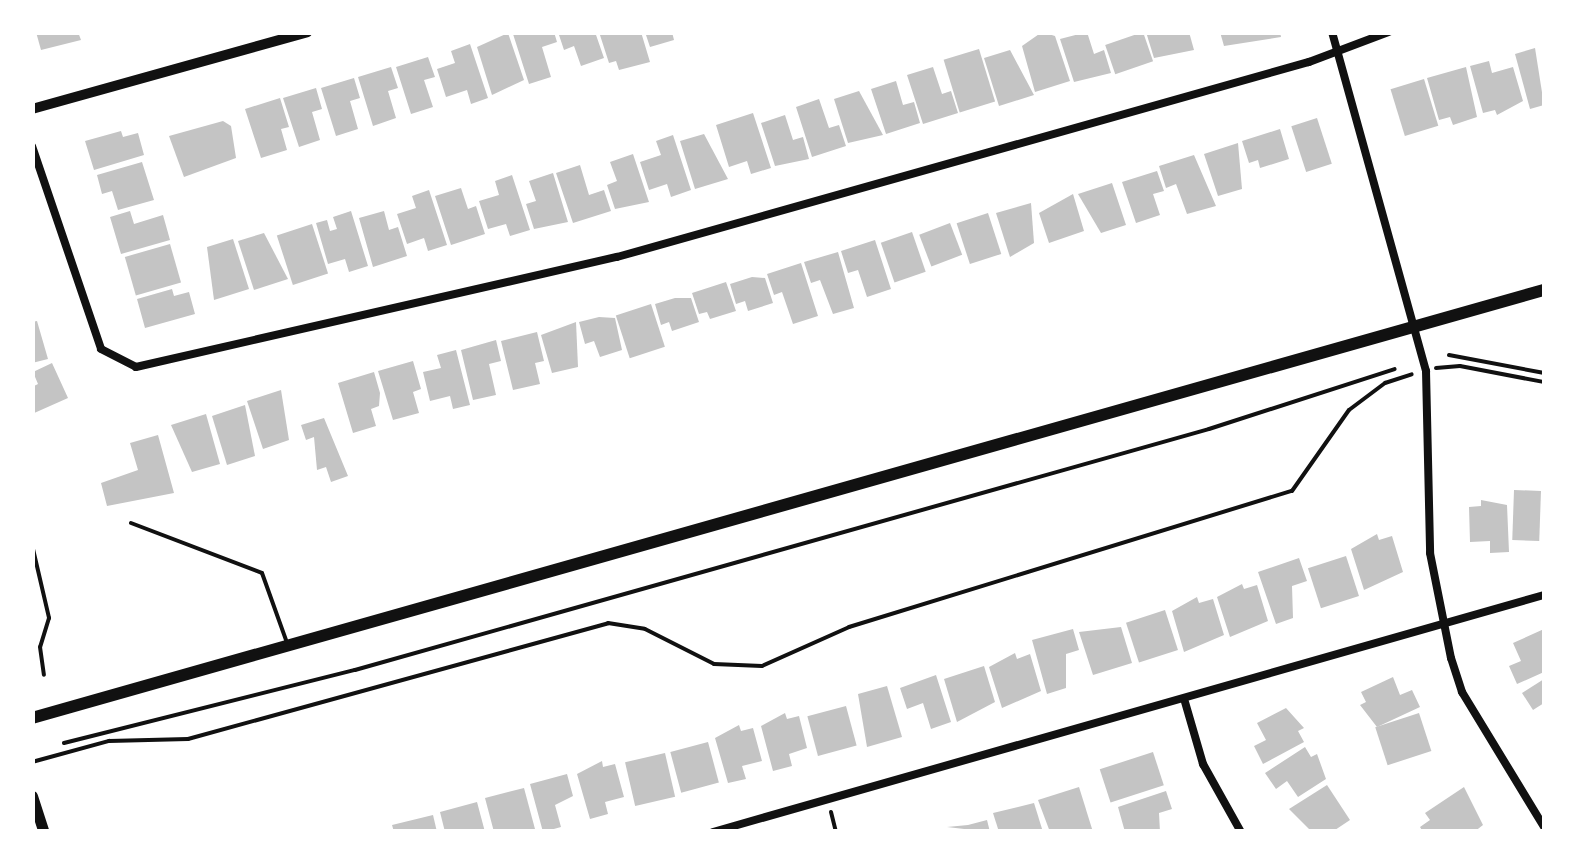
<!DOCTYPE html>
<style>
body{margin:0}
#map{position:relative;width:1577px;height:864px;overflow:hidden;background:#fff;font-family:Inter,sans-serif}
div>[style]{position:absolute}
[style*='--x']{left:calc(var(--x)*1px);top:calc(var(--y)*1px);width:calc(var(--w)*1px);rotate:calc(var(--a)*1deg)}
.building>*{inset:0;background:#c4c4c4;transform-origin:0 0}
.path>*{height:4px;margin:-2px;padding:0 2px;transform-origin:2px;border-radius:2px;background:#111}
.service>*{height:4px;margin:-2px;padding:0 2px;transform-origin:2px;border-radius:2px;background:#111}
.minor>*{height:8px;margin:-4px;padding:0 4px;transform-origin:4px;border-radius:4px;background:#111}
.tertiary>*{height:10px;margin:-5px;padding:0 5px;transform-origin:5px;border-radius:5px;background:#111}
.secondary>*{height:11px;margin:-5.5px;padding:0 5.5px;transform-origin:5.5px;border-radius:5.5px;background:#111}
.primary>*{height:12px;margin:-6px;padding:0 6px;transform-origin:6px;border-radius:6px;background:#111}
span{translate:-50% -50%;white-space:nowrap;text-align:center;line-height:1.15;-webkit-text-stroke:9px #fff;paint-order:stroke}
.frame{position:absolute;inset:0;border:35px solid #fff;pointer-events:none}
</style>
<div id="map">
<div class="building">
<i style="clip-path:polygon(36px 32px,78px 32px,81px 40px,41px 50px)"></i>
<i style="clip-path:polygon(554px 32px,557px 42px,542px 47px,551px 77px,529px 84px,513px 34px)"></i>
<i style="clip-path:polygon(558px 32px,595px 32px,604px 58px,581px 66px,574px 46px,564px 50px)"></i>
<i style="clip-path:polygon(599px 32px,641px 32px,650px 62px,619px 70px,616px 61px,609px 63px)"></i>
<i style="clip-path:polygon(645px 32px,672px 32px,674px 40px,650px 47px)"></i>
<i style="clip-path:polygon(1042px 32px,1055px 36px,1070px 81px,1035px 92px,1022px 46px)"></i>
<i style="clip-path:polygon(1087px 32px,1094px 54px,1104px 50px,1111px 73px,1074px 82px,1060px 39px)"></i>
<i style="left:1143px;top:32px;width:31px;height:40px;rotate:71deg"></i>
<i style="clip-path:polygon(1146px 32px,1189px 32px,1194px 50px,1154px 58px)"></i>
<i style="clip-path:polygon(1220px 32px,1280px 32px,1281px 37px,1224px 46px)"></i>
<i style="clip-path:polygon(508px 33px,524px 80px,492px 95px,477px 47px)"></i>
<i style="clip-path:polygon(470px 44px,488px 98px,471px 104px,467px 90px,446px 97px,437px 69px,455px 63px,451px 51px)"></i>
<i style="clip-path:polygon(1535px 48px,1544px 105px,1530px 109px,1515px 54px)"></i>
<i style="left:979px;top:49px;width:55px;height:37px;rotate:73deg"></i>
<i style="clip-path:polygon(1010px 50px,1034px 95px,999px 106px,984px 58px)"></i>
<i style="clip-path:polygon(428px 57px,435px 77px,424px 80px,433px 107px,411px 114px,396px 67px)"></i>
<i style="clip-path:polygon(1489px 61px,1492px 73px,1513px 67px,1523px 101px,1497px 115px,1495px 110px,1483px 113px,1470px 66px)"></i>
<i style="clip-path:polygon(391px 67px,398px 88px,388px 91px,396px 118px,373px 126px,358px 77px)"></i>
<i style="clip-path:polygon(933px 67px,942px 94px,951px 91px,958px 113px,923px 124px,907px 75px)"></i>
<i style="clip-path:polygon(1466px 67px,1477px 117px,1453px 125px,1450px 117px,1439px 120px,1427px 78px)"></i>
<i style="clip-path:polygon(354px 78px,360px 98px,350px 101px,358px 129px,336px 136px,321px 88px)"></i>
<i style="left:1424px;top:79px;width:49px;height:35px;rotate:73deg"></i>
<i style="clip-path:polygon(896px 81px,903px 105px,914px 102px,920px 123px,886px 134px,871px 89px)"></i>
<i style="clip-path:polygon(316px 88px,322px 109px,312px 112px,320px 140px,299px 147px,283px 98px)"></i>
<i style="clip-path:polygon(859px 91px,883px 135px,848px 143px,834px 99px)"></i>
<i style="clip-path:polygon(280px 98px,289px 127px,281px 129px,287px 150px,261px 158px,245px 109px)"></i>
<i style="clip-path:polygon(819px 99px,829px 128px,839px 125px,846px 146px,812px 157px,796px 107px)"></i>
<i style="clip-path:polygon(753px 113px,771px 168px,751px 174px,747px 161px,729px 167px,716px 125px)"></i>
<i style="clip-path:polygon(785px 115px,793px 140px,803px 137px,809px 159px,775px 166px,761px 123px)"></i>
<i style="left:1317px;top:118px;width:48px;height:27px;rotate:72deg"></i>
<i style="clip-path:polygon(223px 121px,231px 126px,236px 158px,184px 177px,169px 136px)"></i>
<i style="clip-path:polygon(1280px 129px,1289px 159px,1260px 168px,1258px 160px,1249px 163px,1242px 141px)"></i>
<i style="clip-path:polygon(121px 131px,123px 137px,138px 133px,144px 155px,94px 170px,85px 141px)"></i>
<i style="clip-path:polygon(704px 134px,728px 179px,695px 189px,680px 141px)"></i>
<i style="clip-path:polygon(673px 135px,691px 190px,671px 197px,667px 184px,649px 190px,640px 162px,661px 155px,656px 141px)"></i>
<i style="clip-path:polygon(1238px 143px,1242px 189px,1218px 196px,1204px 154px)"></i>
<i style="clip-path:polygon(633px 154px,649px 202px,615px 209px,607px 185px,617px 181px,610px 162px)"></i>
<i style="clip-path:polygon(1194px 155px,1216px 206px,1187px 214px,1176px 184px,1166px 188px,1159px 166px)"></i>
<i style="clip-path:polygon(142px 162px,154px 200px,118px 210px,112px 191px,102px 194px,97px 175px)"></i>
<i style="clip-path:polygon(580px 165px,589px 195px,604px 190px,611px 211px,573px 223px,556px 173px)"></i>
<i style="clip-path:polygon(1157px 171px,1164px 191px,1153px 194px,1160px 215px,1136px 223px,1122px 182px)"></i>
<i style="clip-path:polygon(553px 173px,568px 222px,534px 229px,526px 204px,536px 201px,529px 181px)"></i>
<i style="clip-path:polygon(512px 175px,530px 230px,510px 236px,506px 224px,488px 229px,479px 201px,499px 195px,495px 181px)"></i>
<i style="clip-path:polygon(1112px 183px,1126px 225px,1101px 233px,1078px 194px)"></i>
<i style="clip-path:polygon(461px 188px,468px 209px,476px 206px,485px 234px,451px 245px,435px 196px)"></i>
<i style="clip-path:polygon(429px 190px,447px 245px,428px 251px,424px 238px,407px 244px,397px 214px,416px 208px,412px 196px)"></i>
<i style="clip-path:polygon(1073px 194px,1084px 231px,1049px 243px,1039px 213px)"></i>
<i style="clip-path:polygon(1031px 203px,1034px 243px,1010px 257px,996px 213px)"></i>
<i style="clip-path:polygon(130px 211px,134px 224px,163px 215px,170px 240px,121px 254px,110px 217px)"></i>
<i style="clip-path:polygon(351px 211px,368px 266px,349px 272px,345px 259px,328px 264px,316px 223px,327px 220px,330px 231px,337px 229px,333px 217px)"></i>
<i style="clip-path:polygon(384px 211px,389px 230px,398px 227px,407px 256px,373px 267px,359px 218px)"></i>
<i style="left:988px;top:213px;width:43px;height:33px;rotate:72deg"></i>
<i style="left:950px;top:223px;width:34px;height:33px;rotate:69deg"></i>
<i style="left:312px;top:224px;width:52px;height:37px;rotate:72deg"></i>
<i style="left:912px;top:232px;width:42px;height:33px;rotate:71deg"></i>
<i style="clip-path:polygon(264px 233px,288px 279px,254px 290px,238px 241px)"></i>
<i style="clip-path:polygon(233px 239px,249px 289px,214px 300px,207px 247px)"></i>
<i style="clip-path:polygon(875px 240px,891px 289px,867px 297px,858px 270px,848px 273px,841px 251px)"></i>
<i style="left:170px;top:244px;width:40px;height:47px;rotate:74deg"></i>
<i style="clip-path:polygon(838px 252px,854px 308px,833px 314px,820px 280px,811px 283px,804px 262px)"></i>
<i style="clip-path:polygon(801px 263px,818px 316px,793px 324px,782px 292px,774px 295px,767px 274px)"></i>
<i style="clip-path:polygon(752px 277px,765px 278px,773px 303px,748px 311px,745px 301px,736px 304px,730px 284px)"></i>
<i style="clip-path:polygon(726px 282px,736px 311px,710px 319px,707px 312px,699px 314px,692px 293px)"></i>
<i style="clip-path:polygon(172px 289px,174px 296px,189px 292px,195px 314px,145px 328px,137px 299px)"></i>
<i style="clip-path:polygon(675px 298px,691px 298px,699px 322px,672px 331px,669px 322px,661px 325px,655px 304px)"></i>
<i style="left:651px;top:304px;width:45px;height:37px;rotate:72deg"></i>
<i style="clip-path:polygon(599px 317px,615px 318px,622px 350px,600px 357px,594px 341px,585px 344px,579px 322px)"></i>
<i style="clip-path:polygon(37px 321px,48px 359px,32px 363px,32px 322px)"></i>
<i style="clip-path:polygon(576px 322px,578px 367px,552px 373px,541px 335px)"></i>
<i style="clip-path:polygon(537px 332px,544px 361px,535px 363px,540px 384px,513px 390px,501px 341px)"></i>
<i style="clip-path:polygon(496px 340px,501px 361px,489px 364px,496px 395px,473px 400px,461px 350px)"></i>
<i style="clip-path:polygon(456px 350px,470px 405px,453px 409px,450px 396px,430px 401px,423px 372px,441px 368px,437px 355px)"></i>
<i style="clip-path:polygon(413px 361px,421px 389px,413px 392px,419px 413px,393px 420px,378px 371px)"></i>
<i style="clip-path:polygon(52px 363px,68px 398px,32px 414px,32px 387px,38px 384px,33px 372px)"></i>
<i style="clip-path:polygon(374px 372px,380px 393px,379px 406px,371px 409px,376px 426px,353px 433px,338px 383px)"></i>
<i style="clip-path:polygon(281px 390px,289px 440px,263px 449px,247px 401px)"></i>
<i style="clip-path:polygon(245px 405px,255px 456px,227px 465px,212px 416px)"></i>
<i style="clip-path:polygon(206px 414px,220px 464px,192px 472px,171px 425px)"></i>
<i style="clip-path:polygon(324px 418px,348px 476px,331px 482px,326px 467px,317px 470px,314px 437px,306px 440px,301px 425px)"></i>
<i style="clip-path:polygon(158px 435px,174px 493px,107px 506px,101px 483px,138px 470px,130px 443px)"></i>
<i style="left:1514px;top:490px;width:27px;height:50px;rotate:2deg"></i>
<i style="clip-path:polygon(1481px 500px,1507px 505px,1509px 552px,1490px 553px,1490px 541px,1470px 542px,1469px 507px,1481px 506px)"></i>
<i style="clip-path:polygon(1377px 534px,1379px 540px,1392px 536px,1403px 572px,1364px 590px,1351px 549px)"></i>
<i style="left:1346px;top:556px;width:42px;height:40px;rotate:72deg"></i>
<i style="clip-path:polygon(1299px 558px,1307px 581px,1292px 586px,1293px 618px,1276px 624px,1258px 572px)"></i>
<i style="clip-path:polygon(1242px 584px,1244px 589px,1257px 585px,1268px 621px,1230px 637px,1217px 597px)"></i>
<i style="clip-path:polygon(1197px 597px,1199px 603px,1213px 599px,1224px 635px,1184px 652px,1172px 611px)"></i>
<i style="left:1165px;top:610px;width:42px;height:41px;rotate:72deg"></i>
<i style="clip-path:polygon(1121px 627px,1132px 663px,1093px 675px,1079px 632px)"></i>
<i style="clip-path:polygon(1073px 629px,1079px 650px,1066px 654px,1066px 688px,1047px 694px,1032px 640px)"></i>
<i style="clip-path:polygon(1544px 629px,1544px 672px,1517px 684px,1509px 666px,1521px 661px,1513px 643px)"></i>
<i style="clip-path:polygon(1015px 653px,1017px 659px,1030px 654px,1041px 691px,1002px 708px,989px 667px)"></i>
<i style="clip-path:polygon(984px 666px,995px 702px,957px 722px,944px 679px)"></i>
<i style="clip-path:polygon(936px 675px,951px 722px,931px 729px,923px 703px,907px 709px,900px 688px)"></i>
<i style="clip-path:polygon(1393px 677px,1400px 695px,1412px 690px,1420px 707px,1377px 727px,1360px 705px,1366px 702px,1361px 692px)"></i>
<i style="clip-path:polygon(1544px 679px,1544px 703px,1533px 710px,1522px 693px)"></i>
<i style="clip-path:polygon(887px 686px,902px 737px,867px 747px,858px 694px)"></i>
<i style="left:846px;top:706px;width:41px;height:40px;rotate:75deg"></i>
<i style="clip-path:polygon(1286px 708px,1304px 728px,1298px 731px,1304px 742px,1263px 764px,1254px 746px,1266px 740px,1257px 723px)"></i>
<i style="clip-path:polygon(785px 713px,787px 719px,799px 716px,807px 748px,789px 754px,792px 766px,773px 771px,761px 726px)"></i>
<i style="left:1419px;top:713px;width:40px;height:46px;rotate:72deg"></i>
<i style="clip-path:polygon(739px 725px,741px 731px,753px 728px,762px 761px,742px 766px,746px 779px,728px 783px,715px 738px)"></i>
<i style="left:708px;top:742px;width:42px;height:39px;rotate:75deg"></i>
<i style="clip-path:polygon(1305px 747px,1311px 757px,1317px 754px,1326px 779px,1298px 797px,1287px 781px,1276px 789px,1265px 773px)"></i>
<i style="left:1153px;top:752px;width:35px;height:56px;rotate:72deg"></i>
<i style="left:665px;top:753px;width:45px;height:41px;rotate:77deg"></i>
<i style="clip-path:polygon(602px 761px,603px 767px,615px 764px,624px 797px,605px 802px,608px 814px,590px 819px,577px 774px)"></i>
<i style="clip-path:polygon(567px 774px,573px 796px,555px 805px,561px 827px,543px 832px,530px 784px)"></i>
<i style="clip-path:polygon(1327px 785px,1350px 820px,1332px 832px,1312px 832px,1289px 809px)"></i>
<i style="clip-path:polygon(1079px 787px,1093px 832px,1050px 832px,1038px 800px)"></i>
<i style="clip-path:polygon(1464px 787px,1483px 825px,1474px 832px,1423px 832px,1420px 827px,1430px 820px,1425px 813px)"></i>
<i style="clip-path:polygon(524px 788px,535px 829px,494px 832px,485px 798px)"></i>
<i style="clip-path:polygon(1166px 791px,1172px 809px,1159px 813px,1160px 832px,1125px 832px,1118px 807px)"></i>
<i style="clip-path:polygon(477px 802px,485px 832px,445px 832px,440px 812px)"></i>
<i style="clip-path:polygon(1034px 803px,1043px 832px,999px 832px,993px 813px)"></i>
<i style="clip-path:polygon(433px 815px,437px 832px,394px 832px,392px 825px)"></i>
<i style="clip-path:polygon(987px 820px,990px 832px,947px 827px,968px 825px)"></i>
</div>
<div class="path">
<i style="--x:1449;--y:355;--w:97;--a:10.7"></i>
<i style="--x:1436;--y:368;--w:24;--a:-5"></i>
<i style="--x:1460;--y:366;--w:86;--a:10.8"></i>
<i style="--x:33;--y:549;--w:71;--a:76.9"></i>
<i style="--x:49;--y:618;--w:30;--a:107"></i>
<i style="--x:40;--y:647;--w:28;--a:82"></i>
<i style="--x:64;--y:743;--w:300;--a:-14.1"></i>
<i style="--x:355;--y:670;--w:887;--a:-15.76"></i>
<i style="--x:1209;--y:429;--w:195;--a:-17.9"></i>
<i style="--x:32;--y:762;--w:80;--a:-15.3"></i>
<i style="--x:109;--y:741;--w:79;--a:-1.5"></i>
<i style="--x:188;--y:739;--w:436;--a:-15.4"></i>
<i style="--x:608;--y:623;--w:37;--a:9"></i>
<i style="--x:645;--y:629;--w:77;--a:26.9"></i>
<i style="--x:714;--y:664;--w:48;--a:2.4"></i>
<i style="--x:762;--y:666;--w:95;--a:-24.1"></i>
<i style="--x:849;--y:627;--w:463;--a:-17.1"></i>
<i style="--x:1292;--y:491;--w:99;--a:-54.9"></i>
<i style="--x:1349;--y:410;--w:45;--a:-36.9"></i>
<i style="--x:1385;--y:383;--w:28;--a:-18"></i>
<i style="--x:831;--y:812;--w:21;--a:76"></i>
</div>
<div class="service">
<i style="--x:131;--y:523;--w:140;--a:20.9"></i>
<i style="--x:262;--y:573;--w:74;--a:70.3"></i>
</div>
<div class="minor">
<i style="--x:1332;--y:32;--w:352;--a:74.5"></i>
<i style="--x:1426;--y:371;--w:182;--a:88.7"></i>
<i style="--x:1430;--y:553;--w:107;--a:78.7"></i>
<i style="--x:1451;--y:658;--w:36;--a:72"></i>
<i style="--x:1462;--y:692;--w:158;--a:58.7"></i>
<i style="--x:32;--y:146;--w:214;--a:71.2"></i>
<i style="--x:101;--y:349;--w:39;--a:27"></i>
<i style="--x:136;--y:367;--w:493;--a:-12.9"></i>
<i style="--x:617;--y:257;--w:719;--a:-15.74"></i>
<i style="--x:1309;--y:62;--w:85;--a:-20.6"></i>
<i style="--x:1185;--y:702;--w:65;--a:73.8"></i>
<i style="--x:1203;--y:764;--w:78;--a:60.8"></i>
<i style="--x:713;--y:832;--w:864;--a:-15.92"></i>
</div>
<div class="tertiary">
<i style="--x:32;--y:109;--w:286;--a:-15.6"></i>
</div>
<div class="secondary">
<i style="--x:32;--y:796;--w:38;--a:72"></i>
</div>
<div class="primary">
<i style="--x:32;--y:718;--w:1571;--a:-15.81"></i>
</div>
<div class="frame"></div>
</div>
